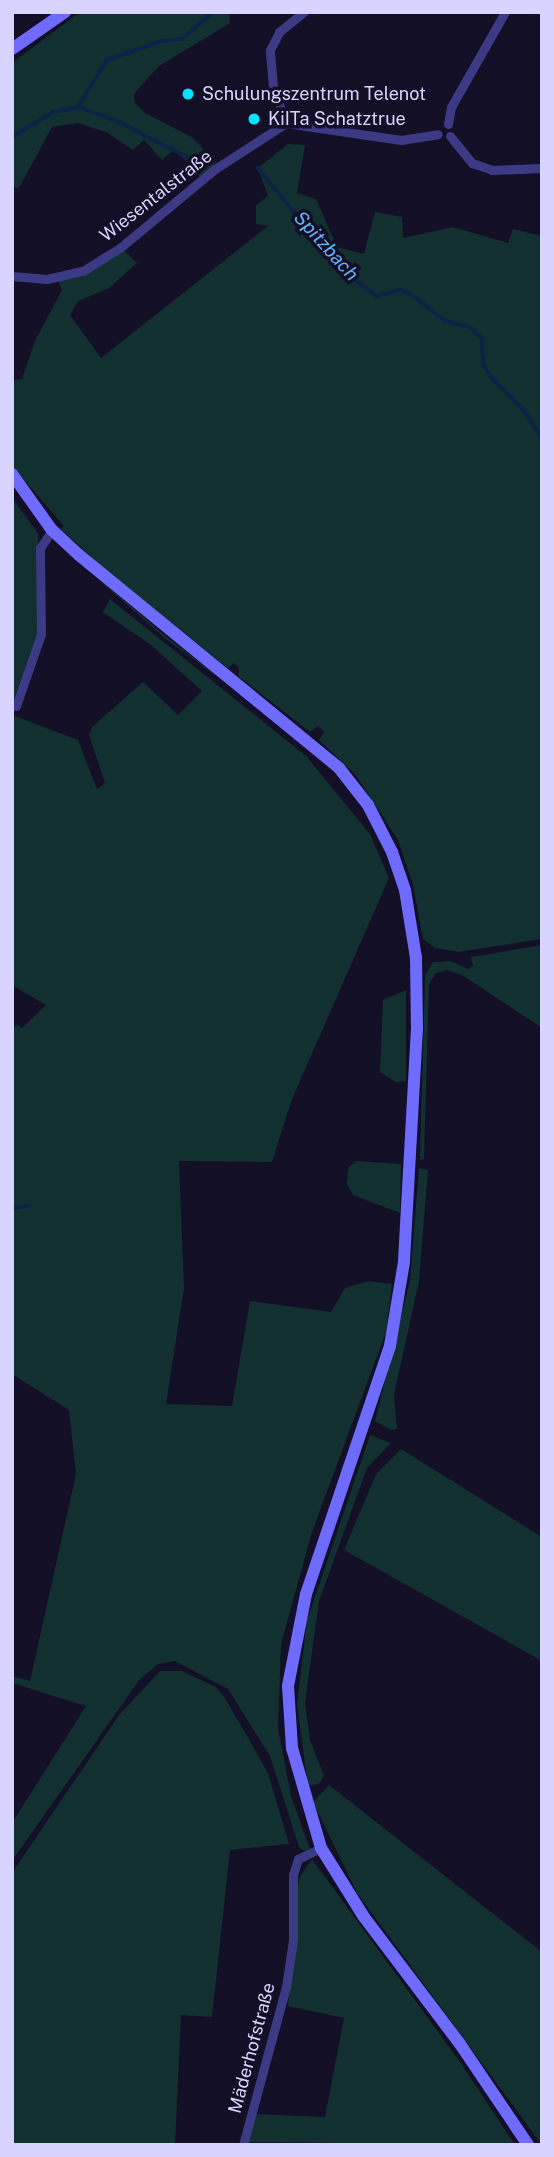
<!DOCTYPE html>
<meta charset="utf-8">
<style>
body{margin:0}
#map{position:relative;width:554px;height:2157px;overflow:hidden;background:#130f26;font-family:"Public Sans",sans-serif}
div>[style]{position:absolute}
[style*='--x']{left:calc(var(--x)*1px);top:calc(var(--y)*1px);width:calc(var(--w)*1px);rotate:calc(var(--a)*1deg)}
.green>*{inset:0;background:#12302f}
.stream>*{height:3.5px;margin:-1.75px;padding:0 1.75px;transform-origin:1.75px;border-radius:1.75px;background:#0c2248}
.street>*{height:9px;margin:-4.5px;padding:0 4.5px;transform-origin:4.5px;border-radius:4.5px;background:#3d3a85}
.secondary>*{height:12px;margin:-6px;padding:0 6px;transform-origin:6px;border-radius:6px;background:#6f6bff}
.dots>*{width:19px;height:19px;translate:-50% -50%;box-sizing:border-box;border:4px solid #130f26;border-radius:50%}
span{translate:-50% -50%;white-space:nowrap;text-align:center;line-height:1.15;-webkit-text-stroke:7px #130f26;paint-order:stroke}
.poi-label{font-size:18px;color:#d9d4ff}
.left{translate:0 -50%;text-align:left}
.street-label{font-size:18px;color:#d9d4ff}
.water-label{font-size:19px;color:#62b6ff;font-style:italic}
.frame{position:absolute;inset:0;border:14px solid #d9d4ff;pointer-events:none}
</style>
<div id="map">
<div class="green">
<i style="clip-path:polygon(80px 12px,229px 12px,230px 23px,159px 66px,134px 94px,135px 103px,145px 113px,192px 137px,216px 163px,200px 177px,175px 149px,162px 160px,144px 140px,133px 150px,106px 132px,78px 123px,52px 127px,19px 188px,12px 187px,12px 63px)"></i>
<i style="clip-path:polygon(288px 144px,305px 145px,297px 193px,316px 199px,337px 247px,364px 254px,375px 212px,402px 217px,403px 238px,453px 227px,508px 243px,513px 229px,542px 236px,542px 939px,459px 952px,435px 948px,423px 939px,413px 885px,398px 840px,355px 774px,319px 740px,324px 732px,318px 726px,310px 732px,238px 676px,239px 668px,234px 663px,228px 668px,102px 567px,61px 529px,64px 526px,12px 466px,12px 380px,22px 379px,35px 341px,62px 290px,57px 278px,83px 271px,121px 247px,137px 263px,109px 288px,78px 301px,70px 315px,101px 358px,268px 226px,256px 224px,256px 205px,268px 196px,258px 168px)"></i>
<i style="clip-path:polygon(12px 498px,38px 533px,40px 624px,12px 705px)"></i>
<i style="clip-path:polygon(58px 544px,169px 639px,241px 694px,167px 640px)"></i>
<i style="clip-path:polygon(110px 599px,306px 756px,370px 834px,389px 878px,292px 1099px,272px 1162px,179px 1161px,184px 1288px,166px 1404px,232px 1406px,250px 1301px,331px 1312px,345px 1288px,368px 1281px,392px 1284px,386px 1332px,312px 1532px,281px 1644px,278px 1728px,291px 1796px,310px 1849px,304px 1851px,299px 1847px,270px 1756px,228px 1689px,175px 1661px,158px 1664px,140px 1679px,12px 1861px,12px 1823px,86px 1706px,12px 1683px,12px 1676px,30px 1681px,76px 1474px,69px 1410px,12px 1374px,12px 1031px,17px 1024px,22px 1028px,46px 1005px,12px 985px,12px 715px,78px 740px,97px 789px,105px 783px,89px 735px,92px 727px,143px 682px,178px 715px,202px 691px,151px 645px,103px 612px)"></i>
<i style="clip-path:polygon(542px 945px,542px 1028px,462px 975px,447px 970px,436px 973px,429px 984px,424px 1159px,420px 1160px,425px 975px,433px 962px,451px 961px,468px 969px,473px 966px,471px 957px)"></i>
<i style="clip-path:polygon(406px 990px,406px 1081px,396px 1082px,380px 1072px,383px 1000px)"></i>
<i style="clip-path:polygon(356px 1161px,401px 1164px,400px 1213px,353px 1195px,347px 1184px,348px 1168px)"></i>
<i style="clip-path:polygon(419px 1168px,428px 1170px,419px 1281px,394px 1395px,397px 1429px,391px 1430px,375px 1421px,410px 1280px)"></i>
<i style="clip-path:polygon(370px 1435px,391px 1443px,367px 1468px,319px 1601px,305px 1703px,310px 1740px,324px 1776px,319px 1784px,308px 1786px,297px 1704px,307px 1620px)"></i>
<i style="clip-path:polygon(401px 1449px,542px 1537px,542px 1661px,344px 1550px,376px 1474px)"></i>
<i style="clip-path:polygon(160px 1671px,182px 1671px,216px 1687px,225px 1698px,268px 1773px,289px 1844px,230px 1850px,212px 2017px,181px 2015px,175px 2145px,12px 2145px,12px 1873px,119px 1715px)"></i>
<i style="clip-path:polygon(329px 1785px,542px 1952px,542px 2145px,357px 1893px,313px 1802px)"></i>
<i style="clip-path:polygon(312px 1859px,460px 2062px,515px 2145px,247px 2142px,256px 2114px,325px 2117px,344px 2018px,288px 2006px,299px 1878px)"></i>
</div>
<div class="stream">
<i style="--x:78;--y:107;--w:55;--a:-58.3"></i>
<i style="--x:107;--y:60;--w:58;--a:-19.1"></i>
<i style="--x:162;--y:41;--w:20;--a:-6"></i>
<i style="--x:182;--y:39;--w:41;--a:-41.1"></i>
<i style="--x:12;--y:137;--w:48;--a:-31.4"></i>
<i style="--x:53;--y:112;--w:25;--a:-11"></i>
<i style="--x:78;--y:107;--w:41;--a:19.7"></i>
<i style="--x:117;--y:121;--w:90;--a:27.1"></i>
<i style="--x:258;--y:168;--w:112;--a:50.5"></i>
<i style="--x:329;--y:254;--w:45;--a:43.2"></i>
<i style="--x:362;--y:285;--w:19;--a:36"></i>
<i style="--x:377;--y:296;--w:24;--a:-15"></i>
<i style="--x:400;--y:290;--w:9;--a:18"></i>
<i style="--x:409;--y:293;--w:46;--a:37.1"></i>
<i style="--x:446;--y:321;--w:25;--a:14"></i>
<i style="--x:470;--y:327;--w:16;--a:43"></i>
<i style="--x:482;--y:338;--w:28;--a:86"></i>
<i style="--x:484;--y:366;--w:14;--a:56"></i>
<i style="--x:492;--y:378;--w:47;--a:45"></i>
<i style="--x:525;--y:411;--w:32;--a:58"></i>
<i style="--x:12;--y:1208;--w:17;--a:-7"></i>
</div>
<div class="street">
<i style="--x:286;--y:123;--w:38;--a:-110"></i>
<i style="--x:273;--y:87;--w:37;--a:-95"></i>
<i style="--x:270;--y:50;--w:20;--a:-63"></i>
<i style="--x:279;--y:32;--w:32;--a:-39"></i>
<i style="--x:448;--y:124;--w:17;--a:-80"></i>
<i style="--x:451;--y:107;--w:109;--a:-60.4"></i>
<i style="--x:450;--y:136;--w:35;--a:51"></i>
<i style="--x:472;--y:163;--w:21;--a:19"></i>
<i style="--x:492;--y:170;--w:50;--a:-2.3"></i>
<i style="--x:12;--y:276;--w:35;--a:5"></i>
<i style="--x:47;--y:279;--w:37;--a:-13"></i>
<i style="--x:83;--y:271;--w:45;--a:-32.3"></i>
<i style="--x:121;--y:247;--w:122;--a:-39.7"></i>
<i style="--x:215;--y:169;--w:85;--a:-32.9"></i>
<i style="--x:286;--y:123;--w:116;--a:8.4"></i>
<i style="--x:401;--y:140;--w:37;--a:-9"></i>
<i style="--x:16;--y:706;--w:76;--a:-70.9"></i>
<i style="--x:41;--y:634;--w:86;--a:-90.7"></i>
<i style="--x:40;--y:548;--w:22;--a:-56"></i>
<i style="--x:243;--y:2145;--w:164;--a:-74.8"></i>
<i style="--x:286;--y:1987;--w:48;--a:-81.5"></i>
<i style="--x:293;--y:1940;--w:65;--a:-90"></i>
<i style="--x:293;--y:1875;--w:17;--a:-73"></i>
<i style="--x:298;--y:1859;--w:25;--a:-26"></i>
</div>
<div class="secondary">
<i style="--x:12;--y:49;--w:65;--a:-34.9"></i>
<i style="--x:12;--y:474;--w:69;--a:54.5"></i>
<i style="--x:52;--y:530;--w:37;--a:43"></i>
<i style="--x:79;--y:555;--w:336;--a:39.3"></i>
<i style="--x:339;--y:768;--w:47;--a:51.9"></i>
<i style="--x:368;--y:805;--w:53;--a:62.9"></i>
<i style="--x:392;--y:852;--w:40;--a:71.1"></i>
<i style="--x:405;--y:890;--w:69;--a:80.8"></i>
<i style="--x:416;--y:958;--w:70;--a:89.2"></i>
<i style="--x:417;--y:1028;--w:234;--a:93.2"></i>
<i style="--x:404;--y:1262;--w:85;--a:99.5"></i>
<i style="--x:390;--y:1346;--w:262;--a:108.7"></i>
<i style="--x:306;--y:1594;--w:94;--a:101.1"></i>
<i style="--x:288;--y:1686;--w:62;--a:86.3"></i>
<i style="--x:292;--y:1748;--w:104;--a:73.8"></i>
<i style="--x:321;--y:1848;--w:81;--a:58.1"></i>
<i style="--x:364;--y:1917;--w:159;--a:52.9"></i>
<i style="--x:460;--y:2044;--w:122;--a:56"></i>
</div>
<div class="dots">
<i style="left:188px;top:94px;background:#00e5ff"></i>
<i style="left:254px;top:119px;background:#00e5ff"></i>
</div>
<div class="poi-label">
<span class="left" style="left:202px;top:94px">Schulungszentrum Telenot</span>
<span class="left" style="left:268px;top:119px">KiITa Schatztrue</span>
</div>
<div class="street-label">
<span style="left:156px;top:196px;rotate:-38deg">Wiesentalstraße</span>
<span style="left:252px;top:2048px;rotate:-75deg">Mäderhofstraße</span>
</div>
<div class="water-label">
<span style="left:326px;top:246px;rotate:48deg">Spitzbach</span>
</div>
<div class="frame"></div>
</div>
